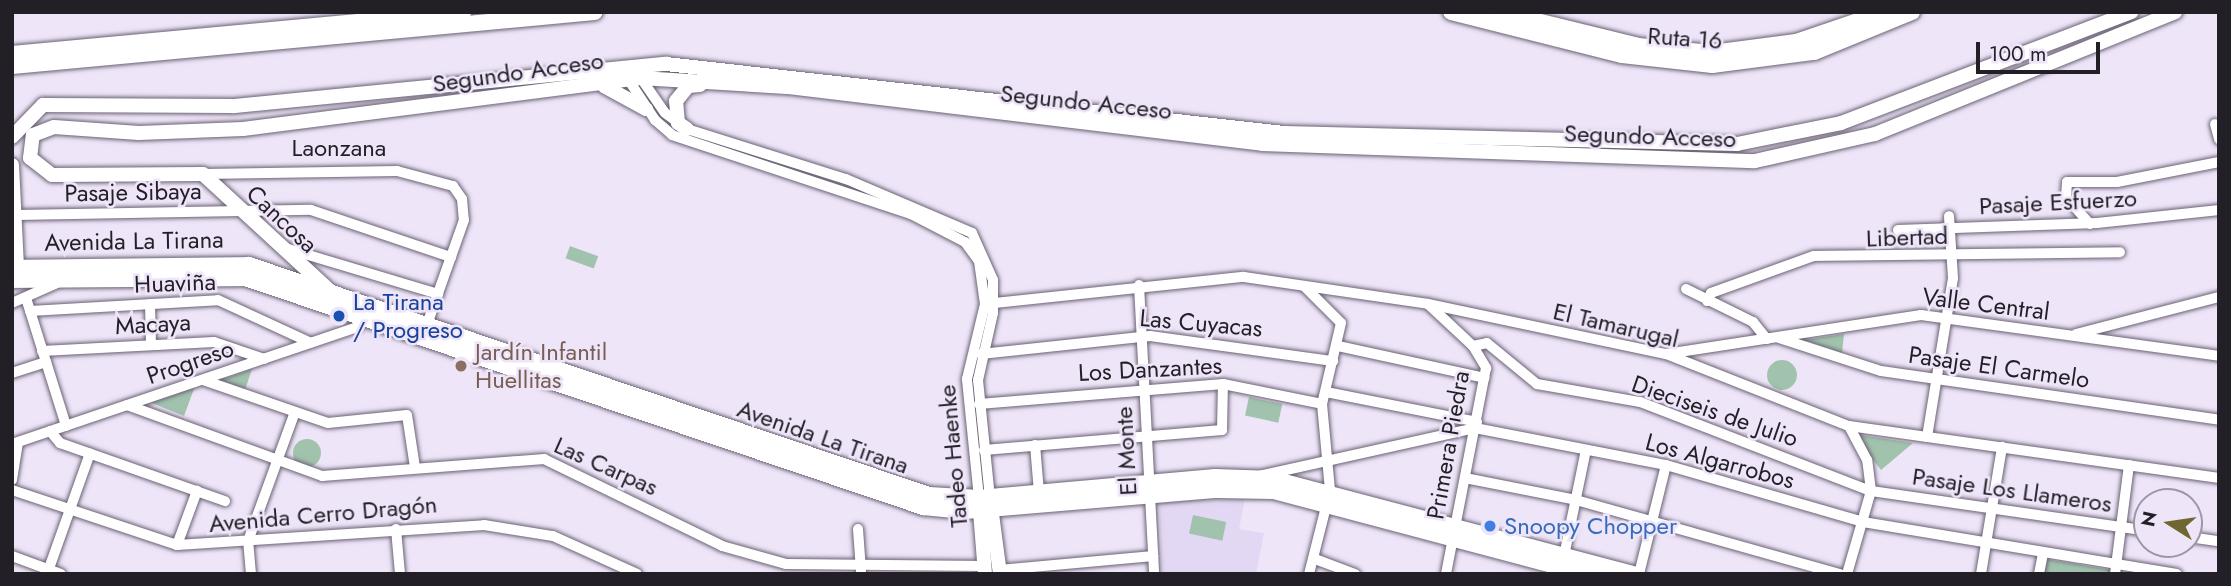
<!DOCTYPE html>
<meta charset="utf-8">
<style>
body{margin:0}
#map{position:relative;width:2231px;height:586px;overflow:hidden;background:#eee5f9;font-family:Jost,sans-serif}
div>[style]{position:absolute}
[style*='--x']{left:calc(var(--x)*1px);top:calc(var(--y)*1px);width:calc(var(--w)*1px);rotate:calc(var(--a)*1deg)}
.built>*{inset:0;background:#e3d8f3}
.green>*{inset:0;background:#a1c3ad;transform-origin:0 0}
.round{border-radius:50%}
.roads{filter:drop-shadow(0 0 2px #6a6273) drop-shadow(0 0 2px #6a6273)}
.minor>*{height:10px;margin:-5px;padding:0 5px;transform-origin:5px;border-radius:5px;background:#fff}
.major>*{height:14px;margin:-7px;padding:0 7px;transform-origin:7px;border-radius:7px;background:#fff}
.highway>*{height:16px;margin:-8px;padding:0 8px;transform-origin:8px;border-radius:8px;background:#fff}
.dots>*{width:19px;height:19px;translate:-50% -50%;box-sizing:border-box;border:4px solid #eee5f9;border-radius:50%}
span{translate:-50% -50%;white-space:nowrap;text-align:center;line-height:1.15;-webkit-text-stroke:5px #eee5f9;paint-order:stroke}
.street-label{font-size:24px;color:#221f26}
.transit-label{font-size:24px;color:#164399}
.left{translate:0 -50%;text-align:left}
.education-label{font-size:24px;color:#785e54}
.shop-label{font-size:24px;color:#366cbe}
.frame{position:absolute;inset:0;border:14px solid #221f26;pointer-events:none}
.north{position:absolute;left:2133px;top:488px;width:70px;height:70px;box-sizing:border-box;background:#eee5f9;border:2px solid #9c96a5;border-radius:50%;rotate:282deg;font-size:19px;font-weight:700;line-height:28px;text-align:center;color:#221f26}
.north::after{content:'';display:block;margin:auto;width:24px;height:32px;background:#706632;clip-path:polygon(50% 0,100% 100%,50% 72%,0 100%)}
.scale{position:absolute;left:1976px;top:42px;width:124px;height:32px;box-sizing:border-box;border:4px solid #221f26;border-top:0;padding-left:9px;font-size:21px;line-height:24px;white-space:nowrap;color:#221f26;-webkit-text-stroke:5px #eee5f9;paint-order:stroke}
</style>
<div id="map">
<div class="built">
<i style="clip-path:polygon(1245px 499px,1239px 529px,1264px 533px,1256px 574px,1162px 574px,1159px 501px)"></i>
</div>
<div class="green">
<i style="left:570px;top:246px;width:30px;height:13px;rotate:20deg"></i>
<i style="clip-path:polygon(1844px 334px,1842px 353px,1804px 340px)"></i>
<i class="round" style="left:1767px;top:360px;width:30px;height:30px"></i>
<i style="clip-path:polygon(252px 369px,245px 390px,221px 380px)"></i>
<i style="clip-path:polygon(195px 386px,184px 416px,147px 401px)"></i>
<i style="left:1249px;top:397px;width:34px;height:19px;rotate:12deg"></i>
<i style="clip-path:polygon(1853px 434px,1913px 443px,1881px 470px)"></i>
<i class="round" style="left:293px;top:439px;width:28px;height:28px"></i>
<i style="left:1193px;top:515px;width:34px;height:19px;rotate:12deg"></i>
<i style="clip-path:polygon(2045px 559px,2112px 570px,2112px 574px,2042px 574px)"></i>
</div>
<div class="roads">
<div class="minor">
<i style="--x:638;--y:74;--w:47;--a:55.3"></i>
<i style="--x:665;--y:113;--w:27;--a:36"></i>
<i style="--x:687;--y:129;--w:167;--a:17.5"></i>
<i style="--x:846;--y:179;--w:137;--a:23.2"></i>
<i style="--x:972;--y:233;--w:51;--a:65.9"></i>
<i style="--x:993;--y:280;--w:33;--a:90"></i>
<i style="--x:993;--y:313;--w:69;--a:102.6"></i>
<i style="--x:978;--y:380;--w:119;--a:84.2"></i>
<i style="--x:626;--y:76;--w:53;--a:56.6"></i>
<i style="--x:655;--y:120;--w:23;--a:41"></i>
<i style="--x:672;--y:135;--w:252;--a:18.3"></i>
<i style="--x:911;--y:214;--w:61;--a:27.4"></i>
<i style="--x:965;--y:242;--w:24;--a:54"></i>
<i style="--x:979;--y:261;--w:43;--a:82.1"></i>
<i style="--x:2215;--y:124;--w:16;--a:75"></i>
<i style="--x:203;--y:174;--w:194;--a:-0.9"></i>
<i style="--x:397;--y:171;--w:58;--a:15"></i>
<i style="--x:453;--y:186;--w:16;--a:55"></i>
<i style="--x:462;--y:199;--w:21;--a:85"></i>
<i style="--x:464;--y:220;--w:117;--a:109.5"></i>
<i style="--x:17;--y:215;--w:294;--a:-1"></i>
<i style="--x:311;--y:210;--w:148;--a:18.6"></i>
<i style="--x:2090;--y:224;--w:36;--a:-132"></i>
<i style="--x:2066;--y:197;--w:15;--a:-86"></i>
<i style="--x:2067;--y:182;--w:50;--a:0"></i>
<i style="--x:2117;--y:182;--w:104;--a:-11.1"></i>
<i style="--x:1898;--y:230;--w:199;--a:-2"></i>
<i style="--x:2097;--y:223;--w:123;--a:-6.1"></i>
<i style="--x:285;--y:248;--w:160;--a:16.7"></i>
<i style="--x:1139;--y:285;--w:289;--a:87"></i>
<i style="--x:1304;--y:286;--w:52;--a:45"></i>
<i style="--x:1341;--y:323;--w:83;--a:103.2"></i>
<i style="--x:1322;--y:404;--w:87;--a:84.7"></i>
<i style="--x:1330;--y:491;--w:86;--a:104.2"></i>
<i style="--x:1686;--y:289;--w:75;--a:26.2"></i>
<i style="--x:1753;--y:322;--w:22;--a:51"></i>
<i style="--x:26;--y:298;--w:134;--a:72.6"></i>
<i style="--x:1707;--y:301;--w:9;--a:-63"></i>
<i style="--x:1711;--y:293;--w:109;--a:-19.8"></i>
<i style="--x:1814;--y:256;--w:306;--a:-0.7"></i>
<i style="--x:12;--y:303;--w:49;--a:-24"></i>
<i style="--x:150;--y:304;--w:41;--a:88.6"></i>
<i style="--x:1428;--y:304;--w:62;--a:43"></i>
<i style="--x:1473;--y:346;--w:26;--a:59"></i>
<i style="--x:1486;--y:368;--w:210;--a:101"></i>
<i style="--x:30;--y:311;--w:188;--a:-3.3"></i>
<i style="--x:218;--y:300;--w:102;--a:24.8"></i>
<i style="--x:2076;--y:334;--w:148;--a:-14.5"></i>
<i style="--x:1779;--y:338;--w:107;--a:17.9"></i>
<i style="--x:1881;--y:371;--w:342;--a:8.2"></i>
<i style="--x:1338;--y:346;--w:150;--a:12.3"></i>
<i style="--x:1473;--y:346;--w:14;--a:-12"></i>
<i style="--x:1487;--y:343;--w:65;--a:39.4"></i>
<i style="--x:1537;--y:384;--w:105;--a:9.9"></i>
<i style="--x:1640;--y:402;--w:248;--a:21.1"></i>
<i style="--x:1871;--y:491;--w:279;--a:8.2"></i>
<i style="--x:42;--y:351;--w:172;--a:-3"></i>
<i style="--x:214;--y:342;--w:53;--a:18.8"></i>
<i style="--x:981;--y:354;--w:170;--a:-6.1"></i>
<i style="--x:1150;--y:336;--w:185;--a:7.8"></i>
<i style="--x:1666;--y:354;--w:258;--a:-8.7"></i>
<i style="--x:1921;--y:315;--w:301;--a:7.8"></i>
<i style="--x:12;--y:373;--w:36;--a:-18"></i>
<i style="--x:203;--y:380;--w:132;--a:19"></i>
<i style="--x:328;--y:423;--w:79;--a:-5.8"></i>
<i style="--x:407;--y:415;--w:53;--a:81.3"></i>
<i style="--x:1326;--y:392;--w:154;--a:11.2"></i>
<i style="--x:979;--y:404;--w:245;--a:-4.7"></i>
<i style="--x:1223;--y:384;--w:101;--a:11.4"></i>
<i style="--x:127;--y:405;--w:208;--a:20"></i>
<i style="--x:322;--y:476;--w:223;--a:-4.4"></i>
<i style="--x:544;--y:459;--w:198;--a:26"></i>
<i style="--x:722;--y:546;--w:66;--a:15.7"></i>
<i style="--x:786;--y:564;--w:199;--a:0.6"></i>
<i style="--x:50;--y:431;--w:16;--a:50"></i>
<i style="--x:60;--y:443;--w:175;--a:19.4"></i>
<i style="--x:1927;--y:437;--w:161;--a:-80.7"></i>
<i style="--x:1953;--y:278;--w:62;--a:-93.7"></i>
<i style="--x:12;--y:444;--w:364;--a:-18.7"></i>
<i style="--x:357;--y:327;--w:18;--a:-47"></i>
<i style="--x:1035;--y:445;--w:48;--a:85.2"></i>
<i style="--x:984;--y:450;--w:239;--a:-4.8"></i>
<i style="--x:1222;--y:430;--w:46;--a:-88.8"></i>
<i style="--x:1259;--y:476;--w:221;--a:-12.5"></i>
<i style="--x:1475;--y:428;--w:195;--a:11"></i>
<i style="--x:1666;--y:465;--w:205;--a:16.1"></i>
<i style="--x:1863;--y:522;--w:318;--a:9.4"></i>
<i style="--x:1465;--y:478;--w:113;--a:11.2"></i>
<i style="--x:1576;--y:500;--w:274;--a:15.7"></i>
<i style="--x:12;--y:480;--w:38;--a:-81"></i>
<i style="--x:12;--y:490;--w:174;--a:18.4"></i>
<i style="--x:177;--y:545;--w:308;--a:-3.7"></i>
<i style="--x:484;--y:525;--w:70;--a:9.1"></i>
<i style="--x:553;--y:536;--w:92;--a:24.3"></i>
<i style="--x:979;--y:498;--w:120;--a:-95.8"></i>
<i style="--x:967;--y:379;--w:77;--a:-76.5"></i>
<i style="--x:985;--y:304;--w:260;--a:-6"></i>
<i style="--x:1244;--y:277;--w:186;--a:8.3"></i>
<i style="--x:1428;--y:304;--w:243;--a:11.9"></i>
<i style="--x:1666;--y:354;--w:197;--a:21.5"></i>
<i style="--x:1849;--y:426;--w:374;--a:8"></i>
<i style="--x:396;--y:529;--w:45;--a:84.9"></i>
<i style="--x:858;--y:529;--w:42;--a:85.9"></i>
<i style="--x:2189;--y:537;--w:30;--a:8"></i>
<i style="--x:177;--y:545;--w:58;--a:-69.7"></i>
<i style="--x:12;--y:556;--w:52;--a:20.2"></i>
<i style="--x:1564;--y:556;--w:108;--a:-78.3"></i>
<i style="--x:1315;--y:559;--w:43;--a:20.6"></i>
<i style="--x:999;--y:570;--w:155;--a:-5.2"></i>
<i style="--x:47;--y:574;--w:128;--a:-70.4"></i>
<i style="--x:251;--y:574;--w:33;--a:-95"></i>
<i style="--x:248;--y:541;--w:137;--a:-70"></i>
<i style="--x:1639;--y:574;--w:112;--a:-76.1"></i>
<i style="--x:1847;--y:574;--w:86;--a:-73.9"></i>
<i style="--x:1871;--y:491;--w:31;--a:-97"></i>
<i style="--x:1867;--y:460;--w:38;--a:-118"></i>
<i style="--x:1981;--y:574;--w:129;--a:-80.6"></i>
<i style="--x:2039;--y:574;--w:20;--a:-79"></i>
<i style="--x:2115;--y:574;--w:110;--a:-82.7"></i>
</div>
<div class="major">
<i style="--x:604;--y:86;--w:48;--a:28.7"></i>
<i style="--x:687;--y:129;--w:11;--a:-146"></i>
<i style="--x:678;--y:123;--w:22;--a:-95"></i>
<i style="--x:676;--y:101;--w:19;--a:-51"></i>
<i style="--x:688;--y:86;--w:12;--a:-5"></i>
<i style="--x:12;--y:137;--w:45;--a:-45.9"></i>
<i style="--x:43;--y:105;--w:191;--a:0.3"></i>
<i style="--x:234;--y:106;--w:434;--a:-5.6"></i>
<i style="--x:666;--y:64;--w:622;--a:6.37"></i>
<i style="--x:1284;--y:133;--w:453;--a:1.4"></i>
<i style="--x:1737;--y:144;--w:106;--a:-11.4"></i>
<i style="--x:1841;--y:123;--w:311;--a:-20.9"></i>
<i style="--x:12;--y:165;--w:102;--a:87.2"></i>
<i style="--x:329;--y:290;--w:171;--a:-137.4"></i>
<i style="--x:203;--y:174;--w:151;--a:179.6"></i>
<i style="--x:52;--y:175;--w:28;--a:-142"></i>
<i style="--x:30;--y:158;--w:23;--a:-83"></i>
<i style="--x:33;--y:135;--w:22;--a:-21"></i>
<i style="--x:54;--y:127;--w:85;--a:4"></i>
<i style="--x:139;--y:133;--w:104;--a:-2.2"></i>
<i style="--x:243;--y:129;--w:400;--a:-7.3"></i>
<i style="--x:640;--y:78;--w:147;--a:3.5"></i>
<i style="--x:787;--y:87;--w:478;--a:6.8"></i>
<i style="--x:1262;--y:144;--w:493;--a:2"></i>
<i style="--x:1755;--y:161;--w:123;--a:-12.7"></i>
<i style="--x:1875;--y:134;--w:324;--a:-22.1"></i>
<i style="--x:979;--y:499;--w:75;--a:85.4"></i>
<i style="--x:990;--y:499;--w:76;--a:82.4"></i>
</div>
<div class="highway">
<i style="--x:1451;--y:12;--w:176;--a:14.1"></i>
<i style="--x:1622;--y:55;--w:91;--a:6.3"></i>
<i style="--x:1712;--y:65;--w:103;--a:-7.3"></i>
<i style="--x:1814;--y:52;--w:106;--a:-22.2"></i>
<i style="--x:1500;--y:12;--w:142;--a:13.8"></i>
<i style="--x:1638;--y:46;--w:74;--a:5.4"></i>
<i style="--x:1712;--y:53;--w:85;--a:-7.5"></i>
<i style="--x:1796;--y:42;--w:93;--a:-18.8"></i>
<i style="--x:12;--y:54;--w:453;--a:-5.3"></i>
<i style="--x:12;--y:66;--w:585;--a:-5.29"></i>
<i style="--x:12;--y:268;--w:237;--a:-0.7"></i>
<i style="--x:249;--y:265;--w:718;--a:18.69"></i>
<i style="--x:929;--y:495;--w:50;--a:3.4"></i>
<i style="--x:979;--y:498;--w:237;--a:-5.1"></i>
<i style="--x:1215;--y:477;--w:58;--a:2"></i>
<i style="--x:1273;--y:479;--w:372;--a:14.8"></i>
<i style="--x:12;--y:280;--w:233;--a:-0.5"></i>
<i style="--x:245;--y:278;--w:716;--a:18.66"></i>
<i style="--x:923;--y:507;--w:42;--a:5.4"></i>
<i style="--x:965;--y:511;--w:253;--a:-4.8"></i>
<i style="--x:1217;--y:490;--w:57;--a:1"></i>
<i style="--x:1274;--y:491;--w:323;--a:14.9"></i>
</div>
</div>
<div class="dots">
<i style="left:339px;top:316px;background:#1a4fb4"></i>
<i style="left:461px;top:366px;background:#8d6e63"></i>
<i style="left:1490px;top:526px;background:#3f7fe0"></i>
</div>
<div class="street-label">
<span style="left:1685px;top:38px;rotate:4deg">Ruta 16</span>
<span style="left:518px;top:72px;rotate:-8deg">Segundo Acceso</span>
<span style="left:1086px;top:102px;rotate:6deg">Segundo Acceso</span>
<span style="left:1650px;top:136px;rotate:2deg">Segundo Acceso</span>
<span style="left:339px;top:148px">Laonzana</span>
<span style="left:133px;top:192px;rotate:-1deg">Pasaje Sibaya</span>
<span style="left:2058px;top:202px;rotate:-3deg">Pasaje Esfuerzo</span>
<span style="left:282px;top:219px;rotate:43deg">Cancosa</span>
<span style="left:1907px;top:237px;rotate:-2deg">Libertad</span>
<span style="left:134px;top:241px;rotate:-1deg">Avenida La Tirana</span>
<span style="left:175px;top:283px;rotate:-2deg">Huaviña</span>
<span style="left:1986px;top:304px;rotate:7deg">Valle Central</span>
<span style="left:1201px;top:323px;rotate:5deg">Las Cuyacas</span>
<span style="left:153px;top:324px;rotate:-3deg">Macaya</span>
<span style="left:1616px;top:325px;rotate:13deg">El Tamarugal</span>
<span style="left:190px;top:362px;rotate:-19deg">Progreso</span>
<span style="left:1999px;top:367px;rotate:8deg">Pasaje El Carmelo</span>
<span style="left:1150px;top:369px;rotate:-3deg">Los Danzantes</span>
<span style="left:1715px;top:411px;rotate:19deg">Dieciseis de Julio</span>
<span style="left:823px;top:437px;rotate:19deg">Avenida La Tirana</span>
<span style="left:1448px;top:445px;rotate:-80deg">Primera Piedra</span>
<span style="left:1126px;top:451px;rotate:-93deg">El Monte</span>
<span style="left:953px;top:456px;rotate:-95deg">Tadeo Haenke</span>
<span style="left:1720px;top:461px;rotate:15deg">Los Algarrobos</span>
<span style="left:606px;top:466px;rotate:24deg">Las Carpas</span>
<span style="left:2012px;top:490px;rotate:8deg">Pasaje Los Llameros</span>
<span style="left:323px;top:514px;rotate:-5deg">Avenida Cerro Dragón</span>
</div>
<div class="transit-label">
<span class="left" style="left:353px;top:316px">La Tirana<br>/ Progreso</span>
</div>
<div class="education-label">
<span class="left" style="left:475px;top:366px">Jardín Infantil<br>Huellitas</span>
</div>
<div class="shop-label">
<span class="left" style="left:1504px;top:526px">Snoopy Chopper</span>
</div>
<div class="frame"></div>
<div class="north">N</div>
<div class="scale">100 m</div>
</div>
